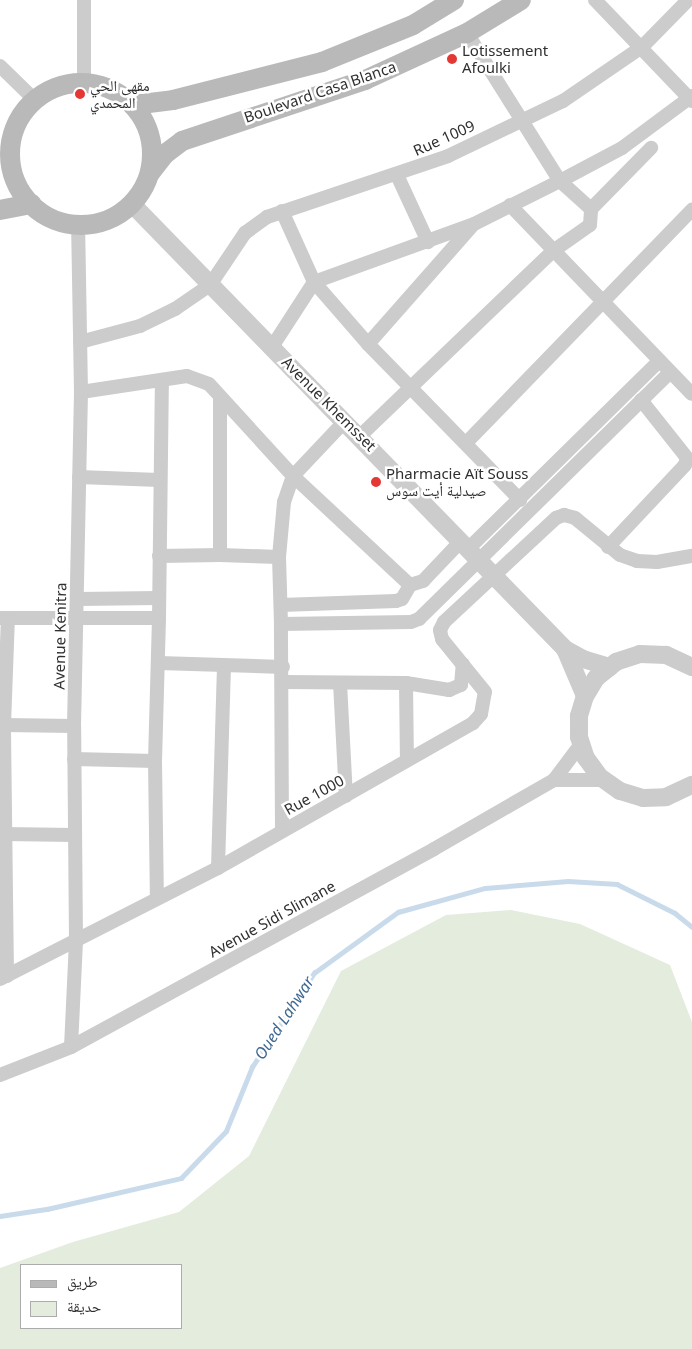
<!DOCTYPE html>
<meta charset="utf-8">
<style>
body{margin:0}
#map{position:relative;width:692px;height:1349px;overflow:hidden;background:#fff;font-family:"Noto Sans","Noto Naskh Arabic",sans-serif}
div>[style]{position:absolute}
[style*='--x']{left:calc(var(--x)*1px);top:calc(var(--y)*1px);width:calc(var(--w)*1px);rotate:calc(var(--a)*1deg)}
.green>*{inset:0;background:#e3ecdd}
.stream>*{height:4.5px;margin:-2.25px;padding:0 2.25px;transform-origin:2.25px;border-radius:2.25px;background:#c9dbeb}
.minor>*{height:14px;margin:-7px;padding:0 7px;transform-origin:7px;border-radius:7px;background:#ccc}
.tertiary>*{height:18px;margin:-9px;padding:0 9px;transform-origin:9px;border-radius:9px;background:#ccc}
.secondary>*{height:20px;margin:-10px;padding:0 10px;transform-origin:10px;border-radius:10px;background:#b9b9b9}
.secondary>.ring{margin:-10px;padding:0;box-sizing:content-box;background:none;border:20px solid #b9b9b9;border-radius:50%}
.dots>*{width:14px;height:14px;translate:-50% -50%;box-sizing:border-box;border:2px solid #fff;border-radius:50%}
span{translate:-50% -50%;white-space:nowrap;text-align:center;line-height:1.15;-webkit-text-stroke:5px #fff;paint-order:stroke}
.poi-label{font-size:15px;color:#2f2f2f}
.left{translate:0 -50%;text-align:left}
.street-label{font-size:15px;color:#2f2f2f}
.water-label{font-size:16px;color:#3e6890;font-style:italic}
.legend{position:absolute;left:20px;top:1264px;width:162px;height:65px;box-sizing:border-box;background:#fff;border:1px solid #acacac;margin:0;padding:6px 9px;list-style:none;font-size:15px;color:#2f2f2f}
.legend li{display:flex;align-items:center;gap:10px;height:25px}
.legend b{width:25px;border:1px solid #acacac}
</style>
<div id="map">
<div class="green">
<i style="clip-path:polygon(evenodd,511px 910px,580px 924px,670px 965px,692px 1022px,692px 1349px,0 1349px,0 1268px,73px 1242px,179px 1212px,249px 1156px,341px 971px,446px 915px,511px 910px,21px 1265px,181px 1265px,181px 1328px,21px 1328px,21px 1265px)"></i>
</div>
<div class="stream">
<i style="--x:0;--y:1216;--w:48;--a:-8.5"></i>
<i style="--x:47;--y:1209;--w:138;--a:-13"></i>
<i style="--x:181;--y:1178;--w:65;--a:-46.2"></i>
<i style="--x:226;--y:1131;--w:69;--a:-67.9"></i>
<i style="--x:252;--y:1067;--w:113;--a:-56.6"></i>
<i style="--x:314;--y:973;--w:104;--a:-36"></i>
<i style="--x:398;--y:912;--w:90;--a:-15.4"></i>
<i style="--x:485;--y:888;--w:83;--a:-4.8"></i>
<i style="--x:568;--y:881;--w:49;--a:3.5"></i>
<i style="--x:617;--y:884;--w:65;--a:26.6"></i>
<i style="--x:675;--y:913;--w:22;--a:39"></i>
</div>
<div class="minor">
<i style="--x:84;--y:0;--w:82;--a:90"></i>
<i style="--x:595;--y:0;--w:140;--a:46.2"></i>
<i style="--x:467;--y:33;--w:175;--a:57.9"></i>
<i style="--x:560;--y:181;--w:70;--a:-28"></i>
<i style="--x:622;--y:148;--w:87;--a:-36.6"></i>
<i style="--x:0;--y:66;--w:49;--a:44.2"></i>
<i style="--x:397;--y:175;--w:74;--a:65.2"></i>
<i style="--x:510;--y:205;--w:262;--a:46.1"></i>
<i style="--x:282;--y:211;--w:78;--a:65.7"></i>
<i style="--x:314;--y:282;--w:82;--a:48.9"></i>
<i style="--x:368;--y:344;--w:218;--a:45.7"></i>
<i style="--x:80;--y:342;--w:62;--a:-14.9"></i>
<i style="--x:140;--y:326;--w:39;--a:-26"></i>
<i style="--x:175;--y:309;--w:42;--a:-34.4"></i>
<i style="--x:210;--y:285;--w:63;--a:-56.1"></i>
<i style="--x:245;--y:233;--w:27;--a:-36"></i>
<i style="--x:267;--y:217;--w:191;--a:-18.6"></i>
<i style="--x:448;--y:156;--w:127;--a:-25.6"></i>
<i style="--x:563;--y:101;--w:96;--a:-34.4"></i>
<i style="--x:642;--y:47;--w:66;--a:-45.6"></i>
<i style="--x:368;--y:344;--w:157;--a:-48.6"></i>
<i style="--x:272;--y:347;--w:77;--a:-57.1"></i>
<i style="--x:314;--y:282;--w:170;--a:-19.9"></i>
<i style="--x:474;--y:224;--w:96;--a:-26.6"></i>
<i style="--x:560;--y:181;--w:42;--a:42.1"></i>
<i style="--x:591;--y:209;--w:86;--a:-45.5"></i>
<i style="--x:81;--y:392;--w:107;--a:-8.6"></i>
<i style="--x:187;--y:376;--w:23;--a:20"></i>
<i style="--x:209;--y:384;--w:125;--a:47.6"></i>
<i style="--x:293;--y:476;--w:160;--a:43"></i>
<i style="--x:410;--y:585;--w:14;--a:-17"></i>
<i style="--x:423;--y:581;--w:55;--a:-46.5"></i>
<i style="--x:220;--y:397;--w:158;--a:90"></i>
<i style="--x:220;--y:555;--w:59;--a:1.9"></i>
<i style="--x:360;--y:436;--w:267;--a:-43.8"></i>
<i style="--x:553;--y:251;--w:45;--a:-35.1"></i>
<i style="--x:590;--y:225;--w:16;--a:-86"></i>
<i style="--x:466;--y:443;--w:325;--a:-45.9"></i>
<i style="--x:79;--y:477;--w:80;--a:2.1"></i>
<i style="--x:608;--y:547;--w:112;--a:-46.8"></i>
<i style="--x:685;--y:465;--w:7;--a:-74"></i>
<i style="--x:687;--y:458;--w:74;--a:-128.4"></i>
<i style="--x:469;--y:548;--w:267;--a:-44.5"></i>
<i style="--x:159;--y:556;--w:61;--a:-0.9"></i>
<i style="--x:78;--y:599;--w:81;--a:-0.7"></i>
<i style="--x:281;--y:605;--w:115;--a:-2"></i>
<i style="--x:396;--y:601;--w:6;--a:-18"></i>
<i style="--x:402;--y:599;--w:16;--a:-60"></i>
<i style="--x:0;--y:618;--w:159;--a:0"></i>
<i style="--x:159;--y:618;--w:143;--a:91.6"></i>
<i style="--x:155;--y:761;--w:136;--a:89.2"></i>
<i style="--x:159;--y:618;--w:238;--a:-89.3"></i>
<i style="--x:281;--y:624;--w:67;--a:-91.7"></i>
<i style="--x:279;--y:557;--w:55;--a:-84.8"></i>
<i style="--x:284;--y:502;--w:28;--a:-71"></i>
<i style="--x:293;--y:476;--w:76;--a:-46.6"></i>
<i style="--x:159;--y:663;--w:124;--a:1.8"></i>
<i style="--x:284;--y:682;--w:122;--a:0.5"></i>
<i style="--x:406;--y:683;--w:44;--a:9.2"></i>
<i style="--x:449;--y:690;--w:13;--a:-23"></i>
<i style="--x:461;--y:685;--w:21;--a:-85"></i>
<i style="--x:340;--y:683;--w:113;--a:87"></i>
<i style="--x:406;--y:683;--w:77;--a:89.3"></i>
<i style="--x:4;--y:725;--w:70;--a:0.8"></i>
<i style="--x:74;--y:759;--w:81;--a:1.4"></i>
<i style="--x:554;--y:780;--w:50;--a:0"></i>
<i style="--x:282;--y:831;--w:207;--a:-90.3"></i>
<i style="--x:281;--y:624;--w:130;--a:-0.9"></i>
<i style="--x:411;--y:622;--w:9;--a:-21"></i>
<i style="--x:419;--y:619;--w:352;--a:-44.5"></i>
<i style="--x:4;--y:834;--w:70;--a:0.8"></i>
<i style="--x:218;--y:868;--w:202;--a:-88.3"></i>
<i style="--x:7;--y:976;--w:251;--a:-90.7"></i>
<i style="--x:4;--y:725;--w:107;--a:-87.9"></i>
<i style="--x:0;--y:979;--w:245;--a:-27"></i>
<i style="--x:218;--y:868;--w:293;--a:-29.6"></i>
<i style="--x:473;--y:723;--w:12;--a:-48"></i>
<i style="--x:481;--y:714;--w:22;--a:-80"></i>
<i style="--x:485;--y:692;--w:68;--a:-129.1"></i>
<i style="--x:442;--y:639;--w:9;--a:-103"></i>
<i style="--x:440;--y:630;--w:9;--a:-63"></i>
<i style="--x:444;--y:622;--w:153;--a:-42.9"></i>
<i style="--x:556;--y:518;--w:9;--a:-21"></i>
<i style="--x:564;--y:515;--w:11;--a:15"></i>
<i style="--x:575;--y:518;--w:58;--a:39.4"></i>
<i style="--x:620;--y:555;--w:18;--a:19"></i>
<i style="--x:637;--y:561;--w:20;--a:3"></i>
<i style="--x:657;--y:562;--w:36;--a:-10"></i>
<i style="--x:71;--y:1047;--w:107;--a:-87.3"></i>
<i style="--x:76;--y:940;--w:214;--a:-90.5"></i>
<i style="--x:74;--y:726;--w:334;--a:-88.8"></i>
<i style="--x:81;--y:392;--w:166;--a:-91"></i>
<i style="--x:0;--y:1075;--w:76;--a:-21.5"></i>
<i style="--x:71;--y:1047;--w:413;--a:-28.6"></i>
<i style="--x:434;--y:849;--w:138;--a:-29.9"></i>
<i style="--x:554;--y:780;--w:45;--a:-53.1"></i>
</div>
<div class="tertiary">
<i style="--x:132;--y:204;--w:621;--a:45.78"></i>
<i style="--x:565;--y:649;--w:21;--a:29"></i>
<i style="--x:583;--y:659;--w:28;--a:17"></i>
<i style="--x:565;--y:649;--w:51;--a:66.9"></i>
<i style="--x:692;--y:667;--w:29;--a:-155"></i>
<i style="--x:666;--y:655;--w:26;--a:-178"></i>
<i style="--x:640;--y:654;--w:25;--a:162"></i>
<i style="--x:616;--y:662;--w:26;--a:141"></i>
<i style="--x:596;--y:678;--w:21;--a:121"></i>
<i style="--x:585;--y:696;--w:21;--a:107"></i>
<i style="--x:579;--y:716;--w:21;--a:90"></i>
<i style="--x:579;--y:737;--w:22;--a:72"></i>
<i style="--x:586;--y:758;--w:24;--a:54"></i>
<i style="--x:600;--y:777;--w:24;--a:35"></i>
<i style="--x:620;--y:791;--w:24;--a:17"></i>
<i style="--x:643;--y:798;--w:23;--a:-2"></i>
<i style="--x:666;--y:797;--w:29;--a:-25"></i>
</div>
<div class="secondary">
<i class="ring" style="left:10px;top:83px;width:122px;height:122px"></i>
<i style="--x:133;--y:105;--w:40;--a:-7.1"></i>
<i style="--x:173;--y:100;--w:154;--a:-14.3"></i>
<i style="--x:322;--y:62;--w:98;--a:-22.1"></i>
<i style="--x:413;--y:25;--w:48;--a:-31.4"></i>
<i style="--x:150;--y:173;--w:24;--a:-52"></i>
<i style="--x:165;--y:154;--w:21;--a:-37"></i>
<i style="--x:182;--y:141;--w:193;--a:-18.4"></i>
<i style="--x:365;--y:80;--w:112;--a:-24.7"></i>
<i style="--x:467;--y:33;--w:63;--a:-31.4"></i>
<i style="--x:0;--y:210;--w:32;--a:-11"></i>
</div>
<div class="dots">
<i style="left:452px;top:59px;background:#e33834"></i>
<i style="left:80px;top:94px;background:#e33834"></i>
<i style="left:376px;top:482px;background:#e33834"></i>
</div>
<div class="poi-label">
<span class="left" style="left:462px;top:59px">Lotissement<br>Afoulki</span>
<span class="left" style="left:90px;top:94px">مقهى الحي<br>المحمدي</span>
<span class="left" style="left:386px;top:482px">Pharmacie Aït Souss<br>صيدلية أيت سوس</span>
</div>
<div class="street-label">
<span style="left:320px;top:92px;rotate:-19deg">Boulevard Casa Blanca</span>
<span style="left:444px;top:138px;rotate:-24deg">Rue 1009</span>
<span style="left:329px;top:404px;rotate:45deg">Avenue Khemsset</span>
<span style="left:60px;top:636px;rotate:-89deg">Avenue Kenitra</span>
<span style="left:314px;top:795px;rotate:-29deg">Rue 1000</span>
<span style="left:272px;top:919px;rotate:-29deg">Avenue Sidi Slimane</span>
</div>
<div class="water-label">
<span style="left:284px;top:1018px;rotate:-57deg">Oued Lahwar</span>
</div>
<ul class="legend">
<li><b style="height:6px;background:#b9b9b9"></b>طريق</li>
<li><b style="height:14px;background:#e3ecdd"></b>حديقة</li>
</ul>
</div>
